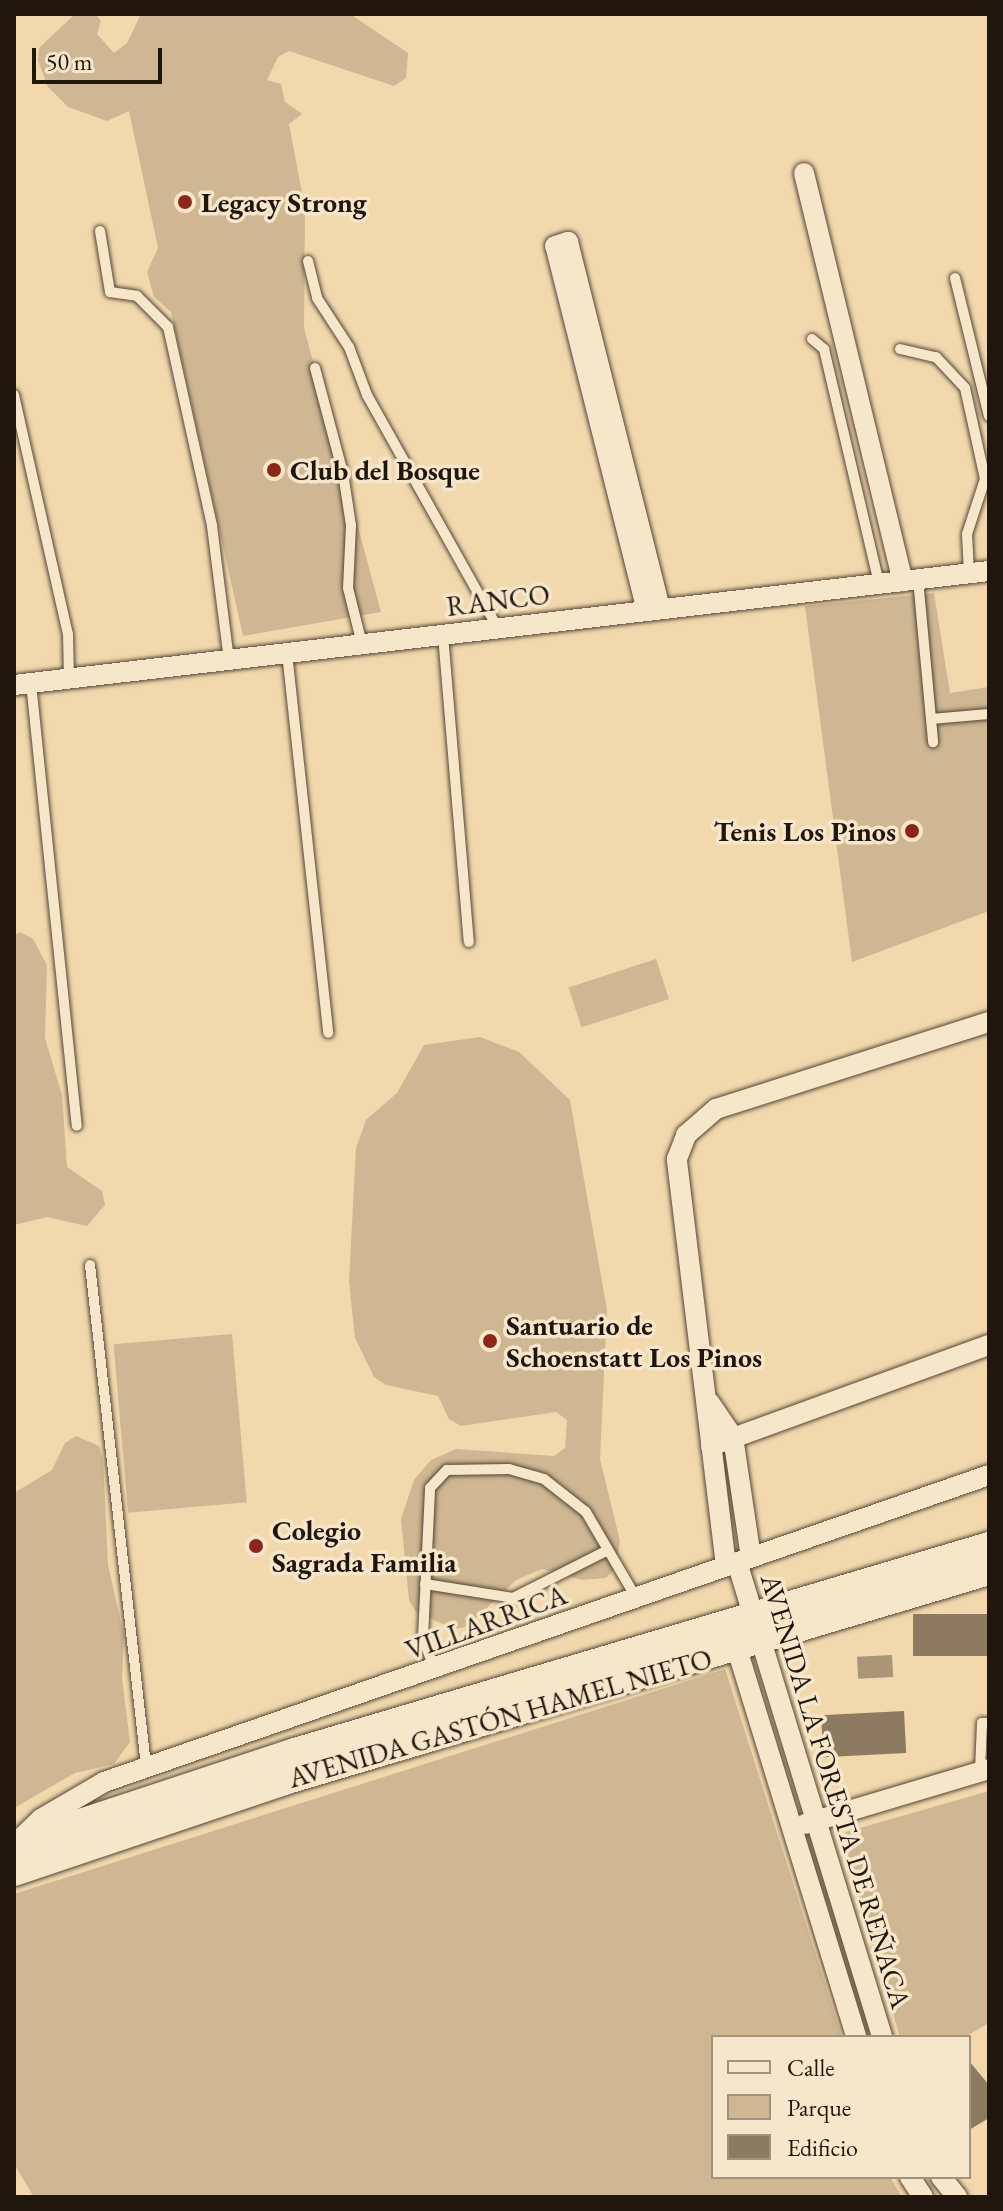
<!DOCTYPE html>
<meta charset="utf-8">
<style>
body{margin:0}
#map{position:relative;width:1003px;height:2211px;overflow:hidden;background:#f1d8ad;font-family:"EB Garamond",serif}
div>[style]{position:absolute}
[style*='--x']{left:calc(var(--x)*1px);top:calc(var(--y)*1px);width:calc(var(--w)*1px);rotate:calc(var(--a)*1deg)}
.green>*{inset:0;background:#ceb792;transform-origin:0 0}
.water>*{inset:0;background:#aa9677;transform-origin:0 0}
.building>*{inset:0;background:#8d7b61;transform-origin:0 0}
.roads{filter:drop-shadow(0 0 2px #554636) drop-shadow(0 0 2px #554636)}
.lane>*{height:10px;margin:-5px;padding:0 5px;transform-origin:5px;border-radius:5px;background:#f6e6ca}
.street>*{height:20px;margin:-10px;padding:0 10px;transform-origin:10px;border-radius:10px;background:#f6e6ca}
.secondary>*{height:28px;margin:-14px;padding:0 14px;transform-origin:14px;border-radius:14px;background:#f6e6ca}
.dots>*{width:22px;height:22px;translate:-50% -50%;box-sizing:border-box;border:4px solid #f6e6ca;border-radius:50%}
span{translate:-50% -50%;white-space:nowrap;text-align:center;line-height:1.15;-webkit-text-stroke:7px #f6e6ca;paint-order:stroke}
.poi-label{font-size:28px;color:#21160e;font-weight:700}
.left{translate:0 -50%;text-align:left}
.right{translate:-100% -50%;text-align:right}
.street-label{font-size:28px;color:#21160e}
.frame{position:absolute;inset:0;border:16px solid #21160e;pointer-events:none}
.legend{position:absolute;left:711px;top:2035px;width:260px;height:144px;box-sizing:border-box;background:#f6e6ca;border:2px solid #a1937f;margin:0;padding:10px 14px;list-style:none;font-size:24px;color:#21160e}
.legend li{display:flex;align-items:center;gap:16px;height:40px}
.legend b{width:40px;border:2px solid #a1937f}
.scale{position:absolute;left:32px;top:48px;width:130px;height:36px;box-sizing:border-box;border:4px solid #21160e;border-top:0;padding-left:10px;font-size:24px;line-height:28px;white-space:nowrap;color:#21160e;-webkit-text-stroke:6px #f6e6ca;paint-order:stroke}
</style>
<div id="map">
<div class="green">
<i style="clip-path:polygon(75px 14px,95px 14px,101px 21px,97px 34px,114px 53px,127px 43px,141px 14px,350px 14px,408px 53px,406px 78px,394px 86px,289px 51px,278px 57px,267px 80px,281px 84px,285px 102px,302px 114px,289px 124px,305px 209px,304px 328px,381px 612px,243px 636px,171px 312px,154px 297px,147px 272px,158px 248px,129px 111px,107px 121px,68px 107px,48px 87px,38px 61px,39px 48px)"></i>
<i style="clip-path:polygon(934px 593px,950px 693px,989px 687px,989px 911px,852px 962px,805px 606px)"></i>
<i style="clip-path:polygon(20px 932px,33px 939px,47px 965px,45px 1038px,62px 1095px,67px 1167px,102px 1191px,105px 1205px,87px 1226px,47px 1217px,14px 1225px,14px 936px)"></i>
<i style="left:656px;top:959px;width:42px;height:92px;rotate:72deg"></i>
<i style="clip-path:polygon(480px 1037px,519px 1052px,570px 1100px,607px 1310px,600px 1459px,620px 1541px,615px 1569px,606px 1578px,582px 1580px,542px 1569px,516px 1580px,467px 1627px,454px 1629px,416px 1612px,409px 1600px,401px 1519px,414px 1480px,431px 1460px,456px 1449px,554px 1456px,565px 1448px,567px 1420px,556px 1412px,461px 1426px,449px 1419px,438px 1396px,386px 1385px,374px 1377px,355px 1338px,349px 1281px,356px 1148px,366px 1120px,397px 1093px,424px 1045px)"></i>
<i style="left:232px;top:1334px;width:169px;height:119px;rotate:85deg"></i>
<i style="clip-path:polygon(76px 1436px,99px 1446px,103px 1459px,108px 1565px,124px 1635px,122px 1678px,130px 1742px,114px 1764px,75px 1773px,14px 1808px,14px 1493px,52px 1470px,65px 1443px)"></i>
<i style="clip-path:polygon(725px 1669px,842px 2037px,713px 2037px,713px 2177px,890px 2177px,902px 2197px,34px 2197px,14px 2164px,14px 1894px)"></i>
<i style="clip-path:polygon(989px 1791px,989px 2023px,965px 2037px,900px 2037px,842px 1839px,846px 1832px)"></i>
<i style="clip-path:polygon(810px 1832px,873px 2037px,864px 2037px,805px 1836px)"></i>
</div>
<div class="water">
<i style="left:892px;top:1655px;width:22px;height:35px;rotate:87deg"></i>
</div>
<div class="building">
<i style="left:989px;top:1614px;width:42px;height:76px;rotate:90deg"></i>
<i style="left:904px;top:1711px;width:42px;height:83px;rotate:87deg"></i>
<i style="clip-path:polygon(969px 2061px,989px 2085px,989px 2118px,969px 2130px)"></i>
</div>
<div class="roads">
<div class="lane">
<i style="--x:100;--y:231;--w:62;--a:80.7"></i>
<i style="--x:110;--y:292;--w:27;--a:8"></i>
<i style="--x:137;--y:296;--w:44;--a:45"></i>
<i style="--x:168;--y:327;--w:204;--a:77.5"></i>
<i style="--x:212;--y:526;--w:135;--a:82.8"></i>
<i style="--x:308;--y:261;--w:38;--a:76"></i>
<i style="--x:317;--y:298;--w:59;--a:56.9"></i>
<i style="--x:349;--y:347;--w:51;--a:69.4"></i>
<i style="--x:367;--y:395;--w:267;--a:60.7"></i>
<i style="--x:955;--y:278;--w:142;--a:76.2"></i>
<i style="--x:812;--y:339;--w:16;--a:40"></i>
<i style="--x:824;--y:349;--w:241;--a:76.8"></i>
<i style="--x:900;--y:349;--w:37;--a:13"></i>
<i style="--x:936;--y:357;--w:42;--a:46.9"></i>
<i style="--x:965;--y:388;--w:93;--a:77.6"></i>
<i style="--x:985;--y:479;--w:58;--a:108.1"></i>
<i style="--x:967;--y:534;--w:39;--a:87"></i>
<i style="--x:315;--y:368;--w:109;--a:75.1"></i>
<i style="--x:343;--y:473;--w:53;--a:81.3"></i>
<i style="--x:351;--y:525;--w:63;--a:92.7"></i>
<i style="--x:348;--y:588;--w:58;--a:76"></i>
<i style="--x:14;--y:395;--w:245;--a:77.3"></i>
<i style="--x:68;--y:634;--w:45;--a:88.7"></i>
<i style="--x:918;--y:579;--w:164;--a:84.7"></i>
<i style="--x:443;--y:635;--w:308;--a:85.2"></i>
<i style="--x:287;--y:653;--w:382;--a:83.8"></i>
<i style="--x:31;--y:683;--w:445;--a:84.1"></i>
<i style="--x:931;--y:719;--w:58;--a:-4.9"></i>
<i style="--x:90;--y:1265;--w:504;--a:83.62"></i>
<i style="--x:425;--y:1584;--w:89;--a:9"></i>
<i style="--x:513;--y:1598;--w:106;--a:-26.8"></i>
<i style="--x:434;--y:1668;--w:32;--a:-110"></i>
<i style="--x:423;--y:1638;--w:150;--a:-87.3"></i>
<i style="--x:430;--y:1488;--w:25;--a:-47"></i>
<i style="--x:447;--y:1470;--w:62;--a:-0.9"></i>
<i style="--x:509;--y:1469;--w:36;--a:16"></i>
<i style="--x:544;--y:1479;--w:53;--a:38.2"></i>
<i style="--x:586;--y:1512;--w:97;--a:59.7"></i>
<i style="--x:980;--y:1771;--w:48;--a:-87.6"></i>
<i style="--x:982;--y:1723;--w:7;--a:0"></i>
</div>
<div class="street">
<i style="--x:804;--y:173;--w:420;--a:76.4"></i>
<i style="--x:647;--y:611;--w:376;--a:-104.1"></i>
<i style="--x:555;--y:246;--w:14;--a:-17"></i>
<i style="--x:568;--y:242;--w:378;--a:75.9"></i>
<i style="--x:14;--y:685;--w:982;--a:-6.67"></i>
<i style="--x:709;--y:1402;--w:42;--a:55.6"></i>
<i style="--x:733;--y:1437;--w:121;--a:81.5"></i>
<i style="--x:711;--y:1446;--w:296;--a:-20"></i>
<i style="--x:737;--y:1562;--w:497;--a:73"></i>
<i style="--x:726;--y:1566;--w:410;--a:-96.9"></i>
<i style="--x:677;--y:1159;--w:26;--a:-69"></i>
<i style="--x:686;--y:1135;--w:40;--a:-41"></i>
<i style="--x:716;--y:1109;--w:287;--a:-17.7"></i>
<i style="--x:733;--y:1636;--w:419;--a:72.9"></i>
<i style="--x:805;--y:1824;--w:192;--a:-16.6"></i>
<i style="--x:17;--y:1842;--w:33;--a:-44"></i>
<i style="--x:41;--y:1819;--w:73;--a:-30.4"></i>
<i style="--x:104;--y:1782;--w:937;--a:-19.13"></i>
<i style="--x:910;--y:2177;--w:24;--a:57"></i>
<i style="--x:941;--y:2177;--w:26;--a:51"></i>
</div>
<div class="secondary">
<i style="--x:14;--y:1845;--w:296;--a:-18.3"></i>
<i style="--x:295;--y:1752;--w:724;--a:-16.53"></i>
<i style="--x:14;--y:1872;--w:285;--a:-18.6"></i>
<i style="--x:284;--y:1781;--w:736;--a:-16.59"></i>
</div>
</div>
<div class="dots">
<i style="left:185px;top:202px;background:#8f2418"></i>
<i style="left:274px;top:470px;background:#8f2418"></i>
<i style="left:912px;top:831px;background:#8f2418"></i>
<i style="left:490px;top:1341px;background:#8f2418"></i>
<i style="left:256px;top:1546px;background:#8f2418"></i>
</div>
<div class="poi-label">
<span class="left" style="left:201px;top:202px">Legacy Strong</span>
<span class="left" style="left:290px;top:470px">Club del Bosque</span>
<span class="right" style="left:896px;top:831px">Tenis Los Pinos</span>
<span class="left" style="left:506px;top:1341px">Santuario de<br>Schoenstatt Los Pinos</span>
<span class="left" style="left:272px;top:1546px">Colegio<br>Sagrada Familia</span>
</div>
<div class="street-label">
<span style="left:498px;top:600px;rotate:-7deg">RANCO</span>
<span style="left:486px;top:1622px;rotate:-20deg">VILLARRICA</span>
<span style="left:500px;top:1718px;rotate:-16deg">AVENIDA GASTÓN HAMEL NIETO</span>
<span style="left:836px;top:1791px;rotate:73deg">AVENIDA LA FORESTA DE REÑACA</span>
</div>
<div class="frame"></div>
<ul class="legend">
<li><b style="height:10px;background:#f6e6ca"></b>Calle</li>
<li><b style="height:22px;background:#ceb792"></b>Parque</li>
<li><b style="height:22px;background:#8d7b61"></b>Edificio</li>
</ul>
<div class="scale">50 m</div>
</div>
